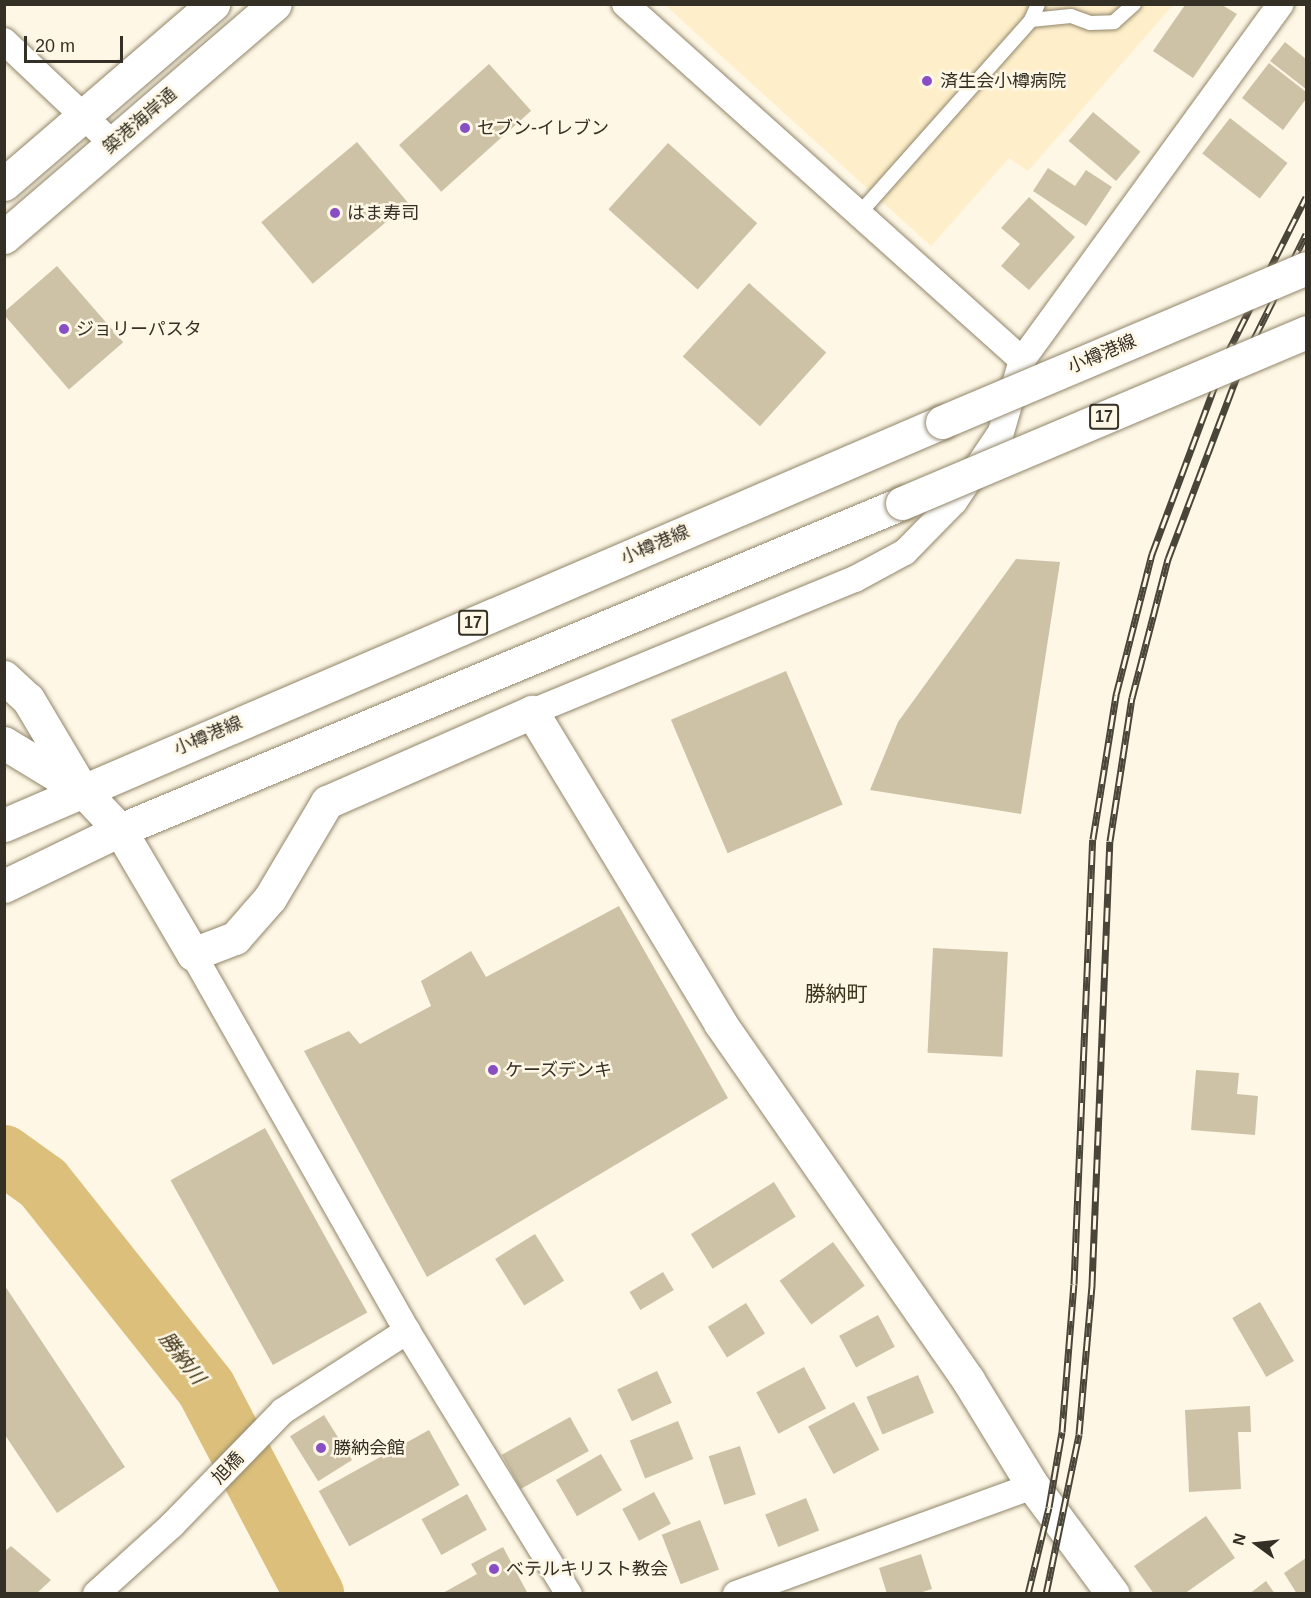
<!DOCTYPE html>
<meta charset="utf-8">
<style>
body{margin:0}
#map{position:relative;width:1311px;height:1598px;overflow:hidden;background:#fef7e5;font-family:Arial,"Noto Sans JP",sans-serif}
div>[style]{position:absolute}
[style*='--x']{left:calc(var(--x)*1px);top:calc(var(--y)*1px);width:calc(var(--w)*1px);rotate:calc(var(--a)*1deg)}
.built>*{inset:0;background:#feefca}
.river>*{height:60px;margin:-30px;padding:0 30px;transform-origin:30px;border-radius:30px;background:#dbbf7b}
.building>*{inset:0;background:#cec2a6;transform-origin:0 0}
.roads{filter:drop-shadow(0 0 2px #91866b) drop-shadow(0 0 2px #91866b)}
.service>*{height:14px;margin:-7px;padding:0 7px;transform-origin:7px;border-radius:7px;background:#fff}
.minor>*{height:26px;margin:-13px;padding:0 13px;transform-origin:13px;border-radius:13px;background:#fff}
.tertiary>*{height:33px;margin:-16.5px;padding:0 16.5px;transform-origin:16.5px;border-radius:16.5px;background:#fff}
.primary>*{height:33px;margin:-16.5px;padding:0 16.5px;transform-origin:16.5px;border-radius:16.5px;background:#fff}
.rail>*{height:7px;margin-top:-3.5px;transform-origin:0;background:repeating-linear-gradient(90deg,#fef7e5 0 14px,#4a4539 0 28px);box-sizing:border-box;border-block:2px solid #4a4539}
.bridges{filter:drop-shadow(0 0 2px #91866b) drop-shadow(0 0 2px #91866b)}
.primary-bridge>*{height:33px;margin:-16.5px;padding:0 16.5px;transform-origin:16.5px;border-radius:16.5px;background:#fff}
.dots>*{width:16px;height:16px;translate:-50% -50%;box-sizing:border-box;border:3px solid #fef7e5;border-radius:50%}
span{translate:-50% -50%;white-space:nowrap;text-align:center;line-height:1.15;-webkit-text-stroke:5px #fef7e5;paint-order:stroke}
.shield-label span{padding:2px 4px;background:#fef7e5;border:2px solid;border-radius:4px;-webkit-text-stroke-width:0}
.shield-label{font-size:16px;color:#353025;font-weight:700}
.poi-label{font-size:18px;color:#353025}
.left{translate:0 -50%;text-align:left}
.street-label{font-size:18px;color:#353025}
.water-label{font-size:20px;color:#3f3314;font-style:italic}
.quarter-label{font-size:21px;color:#3c331b}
.frame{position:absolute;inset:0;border:6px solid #353025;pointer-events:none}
.north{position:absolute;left:1227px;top:1514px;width:60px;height:60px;-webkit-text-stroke:4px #fef7e5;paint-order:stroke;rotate:285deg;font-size:16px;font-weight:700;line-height:24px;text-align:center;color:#353025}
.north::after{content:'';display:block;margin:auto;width:21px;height:27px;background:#353025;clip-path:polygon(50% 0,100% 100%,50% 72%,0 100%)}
.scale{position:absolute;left:24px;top:36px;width:99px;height:27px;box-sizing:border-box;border:3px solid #353025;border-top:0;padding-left:8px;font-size:18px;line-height:21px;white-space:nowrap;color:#353025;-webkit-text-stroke:4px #fef7e5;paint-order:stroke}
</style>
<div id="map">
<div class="built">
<i style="clip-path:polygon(665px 5px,1173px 5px,1028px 171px,1009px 158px,931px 246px)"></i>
</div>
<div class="river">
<i style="--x:4;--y:1155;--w:48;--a:35.7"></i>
<i style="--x:43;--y:1183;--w:262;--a:51.5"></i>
<i style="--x:206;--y:1388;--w:233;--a:62.3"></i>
</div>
<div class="building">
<i style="clip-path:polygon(1185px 5px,1222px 5px,1237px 14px,1193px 78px,1153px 51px)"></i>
<i style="clip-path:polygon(1285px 42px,1306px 59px,1306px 89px,1270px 61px)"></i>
<i style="clip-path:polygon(1269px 63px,1306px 92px,1306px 99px,1283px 130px,1242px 98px)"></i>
<i style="left:489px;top:64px;width:63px;height:121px;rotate:48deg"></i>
<i style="left:1093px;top:112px;width:62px;height:38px;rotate:40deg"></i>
<i style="left:1230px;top:118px;width:73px;height:45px;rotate:38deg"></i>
<i style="left:357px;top:142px;width:80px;height:125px;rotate:50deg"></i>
<i style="left:668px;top:143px;width:120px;height:89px;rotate:42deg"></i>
<i style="clip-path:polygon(1048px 168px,1075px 186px,1086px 170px,1112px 187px,1086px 226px,1033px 191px)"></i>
<i style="clip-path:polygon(1029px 197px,1075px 237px,1029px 290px,1001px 266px,1020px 244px,1001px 228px)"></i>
<i style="left:57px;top:266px;width:101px;height:72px;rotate:49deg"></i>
<i style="left:749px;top:283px;width:104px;height:99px;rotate:42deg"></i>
<i style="clip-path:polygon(1016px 559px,1060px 562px,1021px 814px,870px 790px,898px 722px)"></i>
<i style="left:786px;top:671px;width:145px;height:125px;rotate:67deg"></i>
<i style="clip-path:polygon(619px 906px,728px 1098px,427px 1277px,304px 1051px,349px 1031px,360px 1044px,431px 1006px,421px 981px,471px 951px,486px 977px)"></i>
<i style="left:933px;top:948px;width:75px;height:105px;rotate:3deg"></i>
<i style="clip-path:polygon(1196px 1070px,1239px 1073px,1237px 1094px,1258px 1096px,1255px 1135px,1191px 1130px)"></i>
<i style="left:265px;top:1128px;width:211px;height:108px;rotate:61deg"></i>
<i style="left:774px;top:1182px;width:41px;height:98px;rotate:58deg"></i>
<i style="left:535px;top:1234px;width:55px;height:47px;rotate:58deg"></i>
<i style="left:833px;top:1242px;width:54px;height:66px;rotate:54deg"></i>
<i style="left:663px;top:1272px;width:21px;height:39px;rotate:59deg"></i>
<i style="clip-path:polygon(5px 1286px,125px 1467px,57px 1513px,5px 1435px)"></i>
<i style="left:1260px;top:1302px;width:68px;height:32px;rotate:60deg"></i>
<i style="left:746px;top:1303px;width:36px;height:45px;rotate:58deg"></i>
<i style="left:878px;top:1315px;width:36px;height:44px;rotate:62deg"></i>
<i style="left:804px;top:1367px;width:47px;height:54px;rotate:62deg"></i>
<i style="left:657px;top:1371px;width:35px;height:44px;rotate:65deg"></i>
<i style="left:918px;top:1375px;width:41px;height:56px;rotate:67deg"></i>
<i style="left:854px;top:1402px;width:54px;height:52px;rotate:62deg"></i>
<i style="clip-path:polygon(1250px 1406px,1251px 1432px,1238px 1432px,1241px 1489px,1189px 1492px,1185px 1410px)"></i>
<i style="left:324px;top:1415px;width:53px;height:40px;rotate:58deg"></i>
<i style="left:570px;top:1417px;width:39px;height:78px;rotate:61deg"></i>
<i style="left:678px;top:1421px;width:41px;height:52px;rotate:68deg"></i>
<i style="left:429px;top:1430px;width:63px;height:126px;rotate:61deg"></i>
<i style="left:740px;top:1446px;width:51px;height:33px;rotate:72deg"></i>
<i style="left:601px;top:1454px;width:42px;height:52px;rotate:60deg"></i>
<i style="left:654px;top:1492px;width:36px;height:36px;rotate:62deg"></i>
<i style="left:467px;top:1494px;width:41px;height:52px;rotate:61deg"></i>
<i style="left:806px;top:1498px;width:35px;height:44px;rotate:68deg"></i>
<i style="clip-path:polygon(1206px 1516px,1235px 1558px,1184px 1594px,1154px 1594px,1134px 1566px)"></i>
<i style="left:700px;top:1520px;width:53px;height:41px;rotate:69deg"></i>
<i style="clip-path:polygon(11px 1546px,51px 1580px,36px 1594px,4px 1594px,4px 1552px)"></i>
<i style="clip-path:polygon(503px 1547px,528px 1594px,441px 1594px,477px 1574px,471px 1564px)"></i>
<i style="clip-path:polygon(921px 1554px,932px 1589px,916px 1594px,887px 1594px,879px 1568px)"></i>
<i style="clip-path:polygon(1306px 1558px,1306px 1594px,1297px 1594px,1284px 1573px)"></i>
<i style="clip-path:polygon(1266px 1581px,1275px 1594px,1249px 1594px)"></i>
</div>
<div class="roads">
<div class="service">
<i style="--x:1031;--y:20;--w:40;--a:-5.7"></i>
<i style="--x:1071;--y:16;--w:20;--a:20"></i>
<i style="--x:1090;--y:23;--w:24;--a:-2"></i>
<i style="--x:1114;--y:22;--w:27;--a:-42"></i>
<i style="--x:859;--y:214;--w:259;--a:-48.4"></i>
<i style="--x:1031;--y:20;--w:17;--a:-66"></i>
</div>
<div class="minor">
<i style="--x:625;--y:4;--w:533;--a:41.88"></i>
<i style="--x:4;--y:41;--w:150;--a:43.4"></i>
<i style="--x:532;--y:712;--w:349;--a:-22.4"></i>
<i style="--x:855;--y:579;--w:57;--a:-28.4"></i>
<i style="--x:905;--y:552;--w:70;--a:-45.6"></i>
<i style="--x:954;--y:502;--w:84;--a:-56.1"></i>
<i style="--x:1001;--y:432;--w:75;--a:-73.7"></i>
<i style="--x:1022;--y:360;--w:440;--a:-54"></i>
<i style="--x:193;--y:954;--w:434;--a:60.4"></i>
<i style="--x:407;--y:1331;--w:309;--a:58.4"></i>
<i style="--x:96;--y:1594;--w:103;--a:-42.2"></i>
<i style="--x:172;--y:1525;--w:159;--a:-45.8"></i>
<i style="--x:283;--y:1411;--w:148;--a:-32.8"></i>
<i style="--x:736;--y:1594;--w:316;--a:-20"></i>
</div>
<div class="tertiary">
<i style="--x:4;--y:184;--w:276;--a:-40.7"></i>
<i style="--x:4;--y:237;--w:357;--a:-40.7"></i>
<i style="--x:4;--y:677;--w:33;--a:43"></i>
<i style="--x:28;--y:699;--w:106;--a:59.3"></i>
<i style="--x:82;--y:790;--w:55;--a:46.5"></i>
<i style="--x:120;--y:830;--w:144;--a:59.5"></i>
<i style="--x:193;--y:954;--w:45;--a:-20.9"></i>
<i style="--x:235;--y:938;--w:53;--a:-48.8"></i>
<i style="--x:270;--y:898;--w:112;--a:-59.3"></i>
<i style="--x:327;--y:802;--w:224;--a:-23.7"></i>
<i style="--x:532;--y:712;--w:363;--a:58.8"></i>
<i style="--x:720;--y:1023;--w:435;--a:55.2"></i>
<i style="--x:968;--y:1380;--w:124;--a:58.5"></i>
<i style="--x:1033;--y:1486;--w:134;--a:53.5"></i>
<i style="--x:4;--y:743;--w:87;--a:31.3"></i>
</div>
<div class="primary">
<i style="--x:4;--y:825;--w:1021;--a:-23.25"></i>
<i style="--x:4;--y:886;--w:129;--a:-25.8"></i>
<i style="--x:120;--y:830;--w:848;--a:-22.69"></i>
</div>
</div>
<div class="rail">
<i style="--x:1028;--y:1594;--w:89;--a:-76.4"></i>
<i style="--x:1049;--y:1507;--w:76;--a:-80.2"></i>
<i style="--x:1062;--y:1432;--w:148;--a:-85.4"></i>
<i style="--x:1074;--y:1284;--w:445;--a:-87.6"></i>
<i style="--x:1093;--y:839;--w:146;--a:-80.9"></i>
<i style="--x:1116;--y:695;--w:146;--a:-75.7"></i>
<i style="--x:1152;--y:554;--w:211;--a:-69.5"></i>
<i style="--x:1226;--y:356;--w:178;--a:-63.3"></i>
<i style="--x:1046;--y:1594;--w:163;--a:-78.3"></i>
<i style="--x:1079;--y:1434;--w:150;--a:-85"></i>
<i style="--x:1092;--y:1285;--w:444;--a:-87.7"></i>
<i style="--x:1110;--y:841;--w:145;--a:-81.3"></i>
<i style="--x:1132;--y:698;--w:144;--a:-75.5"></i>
<i style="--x:1168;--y:559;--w:210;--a:-69.3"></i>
<i style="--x:1242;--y:363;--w:144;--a:-63.6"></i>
</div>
<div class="bridges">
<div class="primary-bridge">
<i style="--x:942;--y:422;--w:395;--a:-22.9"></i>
<i style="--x:902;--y:503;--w:439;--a:-22.9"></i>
</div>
</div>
<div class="dots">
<i style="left:927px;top:81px;background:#894ec4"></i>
<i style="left:465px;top:128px;background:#894ec4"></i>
<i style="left:335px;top:213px;background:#894ec4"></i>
<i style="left:64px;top:329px;background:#894ec4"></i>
<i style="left:493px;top:1070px;background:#894ec4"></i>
<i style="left:321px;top:1448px;background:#894ec4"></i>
<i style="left:494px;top:1569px;background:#894ec4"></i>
</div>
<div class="shield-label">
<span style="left:1104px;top:417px">17</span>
<span style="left:473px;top:623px">17</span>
</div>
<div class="poi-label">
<span class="left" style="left:940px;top:81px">済生会小樽病院</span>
<span class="left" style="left:477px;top:128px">セブン-イレブン</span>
<span class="left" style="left:347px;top:213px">はま寿司</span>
<span class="left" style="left:76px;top:329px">ジョリーパスタ</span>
<span class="left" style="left:505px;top:1070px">ケーズデンキ</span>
<span class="left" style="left:333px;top:1448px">勝納会館</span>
<span class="left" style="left:506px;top:1569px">べテルキリスト教会</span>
</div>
<div class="street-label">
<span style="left:140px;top:121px;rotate:-41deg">築港海岸通</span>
<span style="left:1102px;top:354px;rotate:-23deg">小樽港線</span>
<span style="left:655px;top:545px;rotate:-23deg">小樽港線</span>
<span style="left:208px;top:736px;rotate:-23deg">小樽港線</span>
<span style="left:228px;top:1468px;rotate:-46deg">旭橋</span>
</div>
<div class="water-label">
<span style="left:182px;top:1358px;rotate:52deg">勝納川</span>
</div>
<div class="quarter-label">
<span style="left:836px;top:994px">勝納町</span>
</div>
<div class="frame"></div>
<div class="north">N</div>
<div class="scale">20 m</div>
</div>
